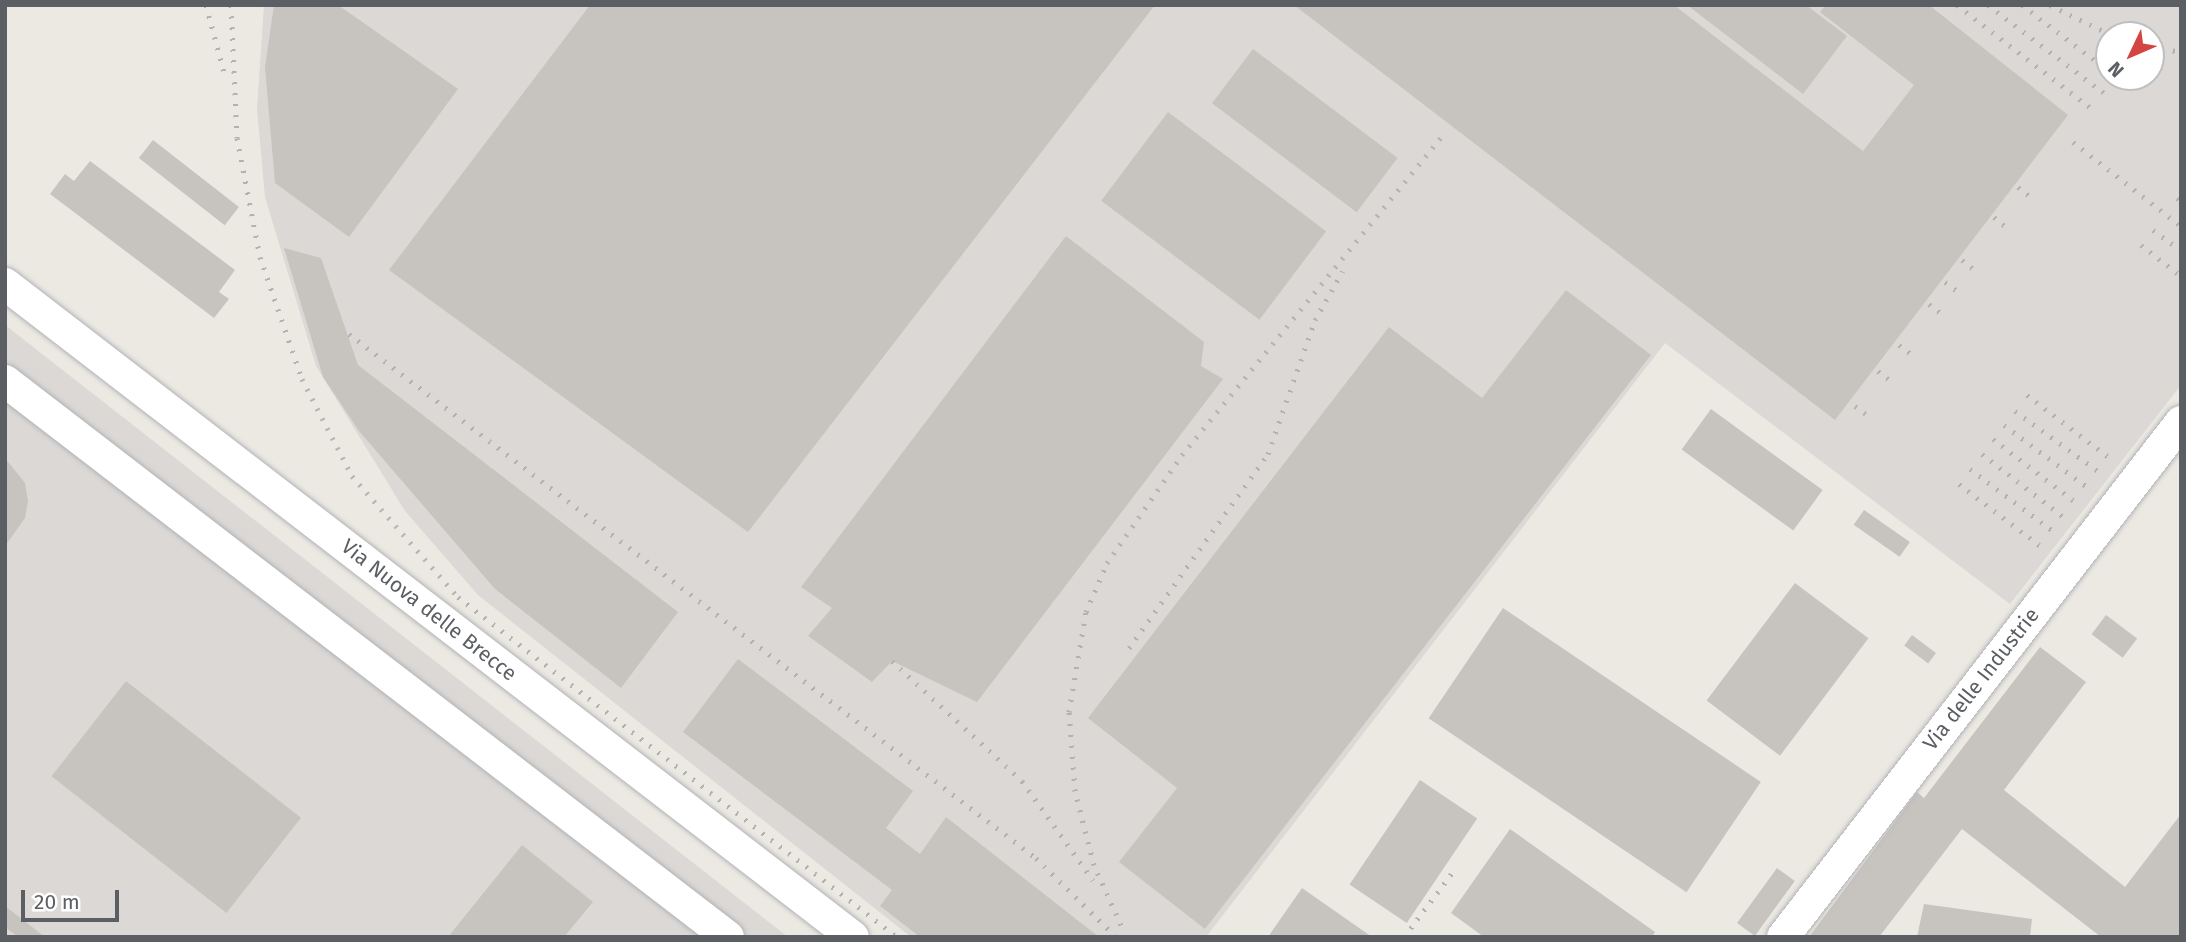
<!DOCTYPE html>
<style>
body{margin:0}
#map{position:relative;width:2186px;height:942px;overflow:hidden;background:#ece9e3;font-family:"Fira Sans",sans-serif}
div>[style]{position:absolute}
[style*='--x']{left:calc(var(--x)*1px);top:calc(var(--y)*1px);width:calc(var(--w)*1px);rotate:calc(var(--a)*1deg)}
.industrial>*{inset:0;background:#dbd8d5}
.building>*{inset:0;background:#c7c4c0;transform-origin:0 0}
.roads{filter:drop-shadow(0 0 2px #b0b3b6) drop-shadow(0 0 2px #b0b3b6)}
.minor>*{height:32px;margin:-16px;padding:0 16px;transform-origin:16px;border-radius:16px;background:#fff}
.rail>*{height:5px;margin-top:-2.5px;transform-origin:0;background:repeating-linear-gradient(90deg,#b1b2b2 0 2px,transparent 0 11px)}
span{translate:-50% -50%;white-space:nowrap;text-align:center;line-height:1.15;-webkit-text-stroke:5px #fff;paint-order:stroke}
.street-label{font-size:21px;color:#5b5e62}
.frame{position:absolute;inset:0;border:7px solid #5b5e62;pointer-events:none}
.north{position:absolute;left:2095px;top:21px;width:70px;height:70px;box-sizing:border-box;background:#fff;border:2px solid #bdbfc0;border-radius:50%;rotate:226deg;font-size:19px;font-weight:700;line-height:28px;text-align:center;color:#5b5e62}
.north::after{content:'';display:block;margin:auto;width:24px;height:32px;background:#d44541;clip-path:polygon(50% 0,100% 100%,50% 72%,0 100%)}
.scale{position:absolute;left:21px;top:890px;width:98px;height:32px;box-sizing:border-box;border:4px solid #5b5e62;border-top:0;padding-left:9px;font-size:21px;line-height:24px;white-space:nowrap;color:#5b5e62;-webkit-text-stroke:5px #fff;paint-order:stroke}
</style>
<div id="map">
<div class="industrial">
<i style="clip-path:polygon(evenodd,264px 5px,2181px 5px,2181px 385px,2010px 604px,1665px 343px,1206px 937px,911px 937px,478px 595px,405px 511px,316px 366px,265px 197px,257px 109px,264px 5px,2109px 35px,2151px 35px,2151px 77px,2109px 77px,2109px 35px)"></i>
<i style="clip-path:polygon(5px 325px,788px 937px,5px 937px)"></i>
</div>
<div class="building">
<i style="clip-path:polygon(274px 5px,338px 5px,458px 89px,349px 237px,275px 183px,265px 67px)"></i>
<i style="clip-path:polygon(590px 5px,1155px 5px,748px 532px,389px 270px)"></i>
<i style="clip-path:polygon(1294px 5px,1674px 5px,1863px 151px,1914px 85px,1820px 12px,1826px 5px,1929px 5px,2068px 115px,1835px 420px)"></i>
<i style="clip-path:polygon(1687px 5px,1806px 5px,1847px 36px,1803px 94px)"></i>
<i style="left:1253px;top:49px;width:181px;height:68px;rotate:37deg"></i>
<i style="left:1168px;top:112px;width:198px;height:111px;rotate:37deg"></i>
<i style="left:153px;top:140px;width:109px;height:23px;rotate:38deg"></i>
<i style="clip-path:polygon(90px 161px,235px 270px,219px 292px,229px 299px,214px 318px,50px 194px,65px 174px,74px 181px)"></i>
<i style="clip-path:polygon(1066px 236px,1204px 342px,1201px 366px,1223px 379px,977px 702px,892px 661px,872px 682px,808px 636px,832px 608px,801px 587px)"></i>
<i style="clip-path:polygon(284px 248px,321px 258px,358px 365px,678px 612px,621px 688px,495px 589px,359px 431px,323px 377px)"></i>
<i style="clip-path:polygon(1566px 290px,1651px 355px,1205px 929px,1119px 862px,1177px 788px,1088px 718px,1389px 327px,1482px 398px)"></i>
<i style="left:1711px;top:409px;width:138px;height:50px;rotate:36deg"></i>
<i style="clip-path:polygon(5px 458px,25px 483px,28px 501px,25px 518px,5px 546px)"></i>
<i style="left:1864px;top:510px;width:56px;height:18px;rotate:35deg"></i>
<i style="left:1795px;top:583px;width:92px;height:147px;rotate:37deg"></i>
<i style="left:1503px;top:608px;width:311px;height:133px;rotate:34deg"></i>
<i style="left:2106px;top:615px;width:39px;height:24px;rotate:37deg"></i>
<i style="left:1912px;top:635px;width:30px;height:13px;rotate:37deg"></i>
<i style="clip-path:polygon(2040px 647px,2086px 682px,2004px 790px,2125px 887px,2181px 814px,2181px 937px,2101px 937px,1962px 829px,1879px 937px,1809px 937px,1917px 792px,1924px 798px)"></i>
<i style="clip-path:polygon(738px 659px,913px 791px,886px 828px,920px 854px,946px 817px,1099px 937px,920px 937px,880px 906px,892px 890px,683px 732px)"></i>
<i style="left:126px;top:681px;width:222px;height:121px;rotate:38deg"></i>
<i style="left:1420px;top:780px;width:69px;height:126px;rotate:34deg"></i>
<i style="clip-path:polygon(1510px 829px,1655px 932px,1652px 937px,1484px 937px,1451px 913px)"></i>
<i style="clip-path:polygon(522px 845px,593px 902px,564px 937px,448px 937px)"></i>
<i style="left:1777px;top:868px;width:22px;height:68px;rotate:36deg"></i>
<i style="clip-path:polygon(1302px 888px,1372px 937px,1268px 937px)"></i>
<i style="clip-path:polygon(1924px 904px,2032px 919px,2030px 937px,1917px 937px)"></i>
<i style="clip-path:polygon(5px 906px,45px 937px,18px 937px,5px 927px)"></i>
</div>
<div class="roads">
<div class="minor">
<i style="--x:5;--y:284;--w:1070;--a:37.6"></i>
<i style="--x:5;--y:381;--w:912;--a:37.56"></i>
<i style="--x:1783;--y:937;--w:651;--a:-52.3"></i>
</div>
</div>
<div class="rail">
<i style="--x:206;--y:5;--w:69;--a:75"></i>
<i style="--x:231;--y:5;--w:133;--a:87.4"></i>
<i style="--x:237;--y:138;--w:121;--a:79.1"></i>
<i style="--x:260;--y:257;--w:129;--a:71"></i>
<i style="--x:302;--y:379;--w:109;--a:62.7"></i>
<i style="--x:352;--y:476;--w:161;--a:48.8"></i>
<i style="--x:458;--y:597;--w:555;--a:37.76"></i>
<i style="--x:1957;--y:5;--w:175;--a:37.6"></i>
<i style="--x:1988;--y:5;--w:151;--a:37.2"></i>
<i style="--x:2022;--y:5;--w:109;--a:37.2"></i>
<i style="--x:2050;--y:5;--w:68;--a:26.2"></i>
<i style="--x:2151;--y:47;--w:30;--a:9"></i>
<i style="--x:2073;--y:142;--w:137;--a:37.9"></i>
<i style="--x:2018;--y:187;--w:16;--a:38"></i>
<i style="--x:2177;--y:198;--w:5;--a:37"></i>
<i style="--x:1994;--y:217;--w:17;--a:40"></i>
<i style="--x:2153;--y:230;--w:34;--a:36"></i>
<i style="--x:2141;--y:245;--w:51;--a:37.8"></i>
<i style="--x:1962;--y:260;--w:16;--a:38"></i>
<i style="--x:1945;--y:282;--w:17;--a:36"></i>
<i style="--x:1929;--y:304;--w:16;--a:38"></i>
<i style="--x:349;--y:334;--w:864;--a:37.33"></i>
<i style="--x:1036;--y:858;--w:112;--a:44.6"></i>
<i style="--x:1899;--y:345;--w:15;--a:37"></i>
<i style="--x:1878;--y:371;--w:16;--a:38"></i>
<i style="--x:2027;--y:395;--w:109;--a:37.2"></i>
<i style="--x:1855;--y:406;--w:14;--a:36"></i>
<i style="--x:2015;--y:411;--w:107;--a:35.9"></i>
<i style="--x:2004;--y:425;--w:107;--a:36.7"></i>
<i style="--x:1993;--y:439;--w:107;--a:37.4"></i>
<i style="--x:1982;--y:454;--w:106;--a:37.7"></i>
<i style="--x:1970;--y:469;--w:107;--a:36.7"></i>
<i style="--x:1959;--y:484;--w:106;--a:37.3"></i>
<i style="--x:1129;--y:648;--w:239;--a:-54.4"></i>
<i style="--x:1268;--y:454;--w:142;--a:-70.7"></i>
<i style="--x:1315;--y:320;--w:56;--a:-60.3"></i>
<i style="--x:892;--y:661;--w:177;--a:42.7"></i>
<i style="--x:1022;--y:781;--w:122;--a:54.4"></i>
<i style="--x:1121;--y:925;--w:66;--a:-114.2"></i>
<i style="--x:1094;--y:865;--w:76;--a:-104.4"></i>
<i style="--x:1075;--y:791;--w:79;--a:-94.3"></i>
<i style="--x:1069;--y:712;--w:101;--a:-80.4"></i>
<i style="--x:1086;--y:612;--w:53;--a:-66.8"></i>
<i style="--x:1107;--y:563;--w:131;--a:-55.2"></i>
<i style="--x:1182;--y:455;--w:418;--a:-50.8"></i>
<i style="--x:1404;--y:937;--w:80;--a:-53.1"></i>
</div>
<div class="street-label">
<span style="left:429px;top:610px;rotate:38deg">Via Nuova delle Brecce</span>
<span style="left:1981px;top:679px;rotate:-52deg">Via delle Industrie</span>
</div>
<div class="frame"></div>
<div class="north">N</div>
<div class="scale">20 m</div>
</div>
